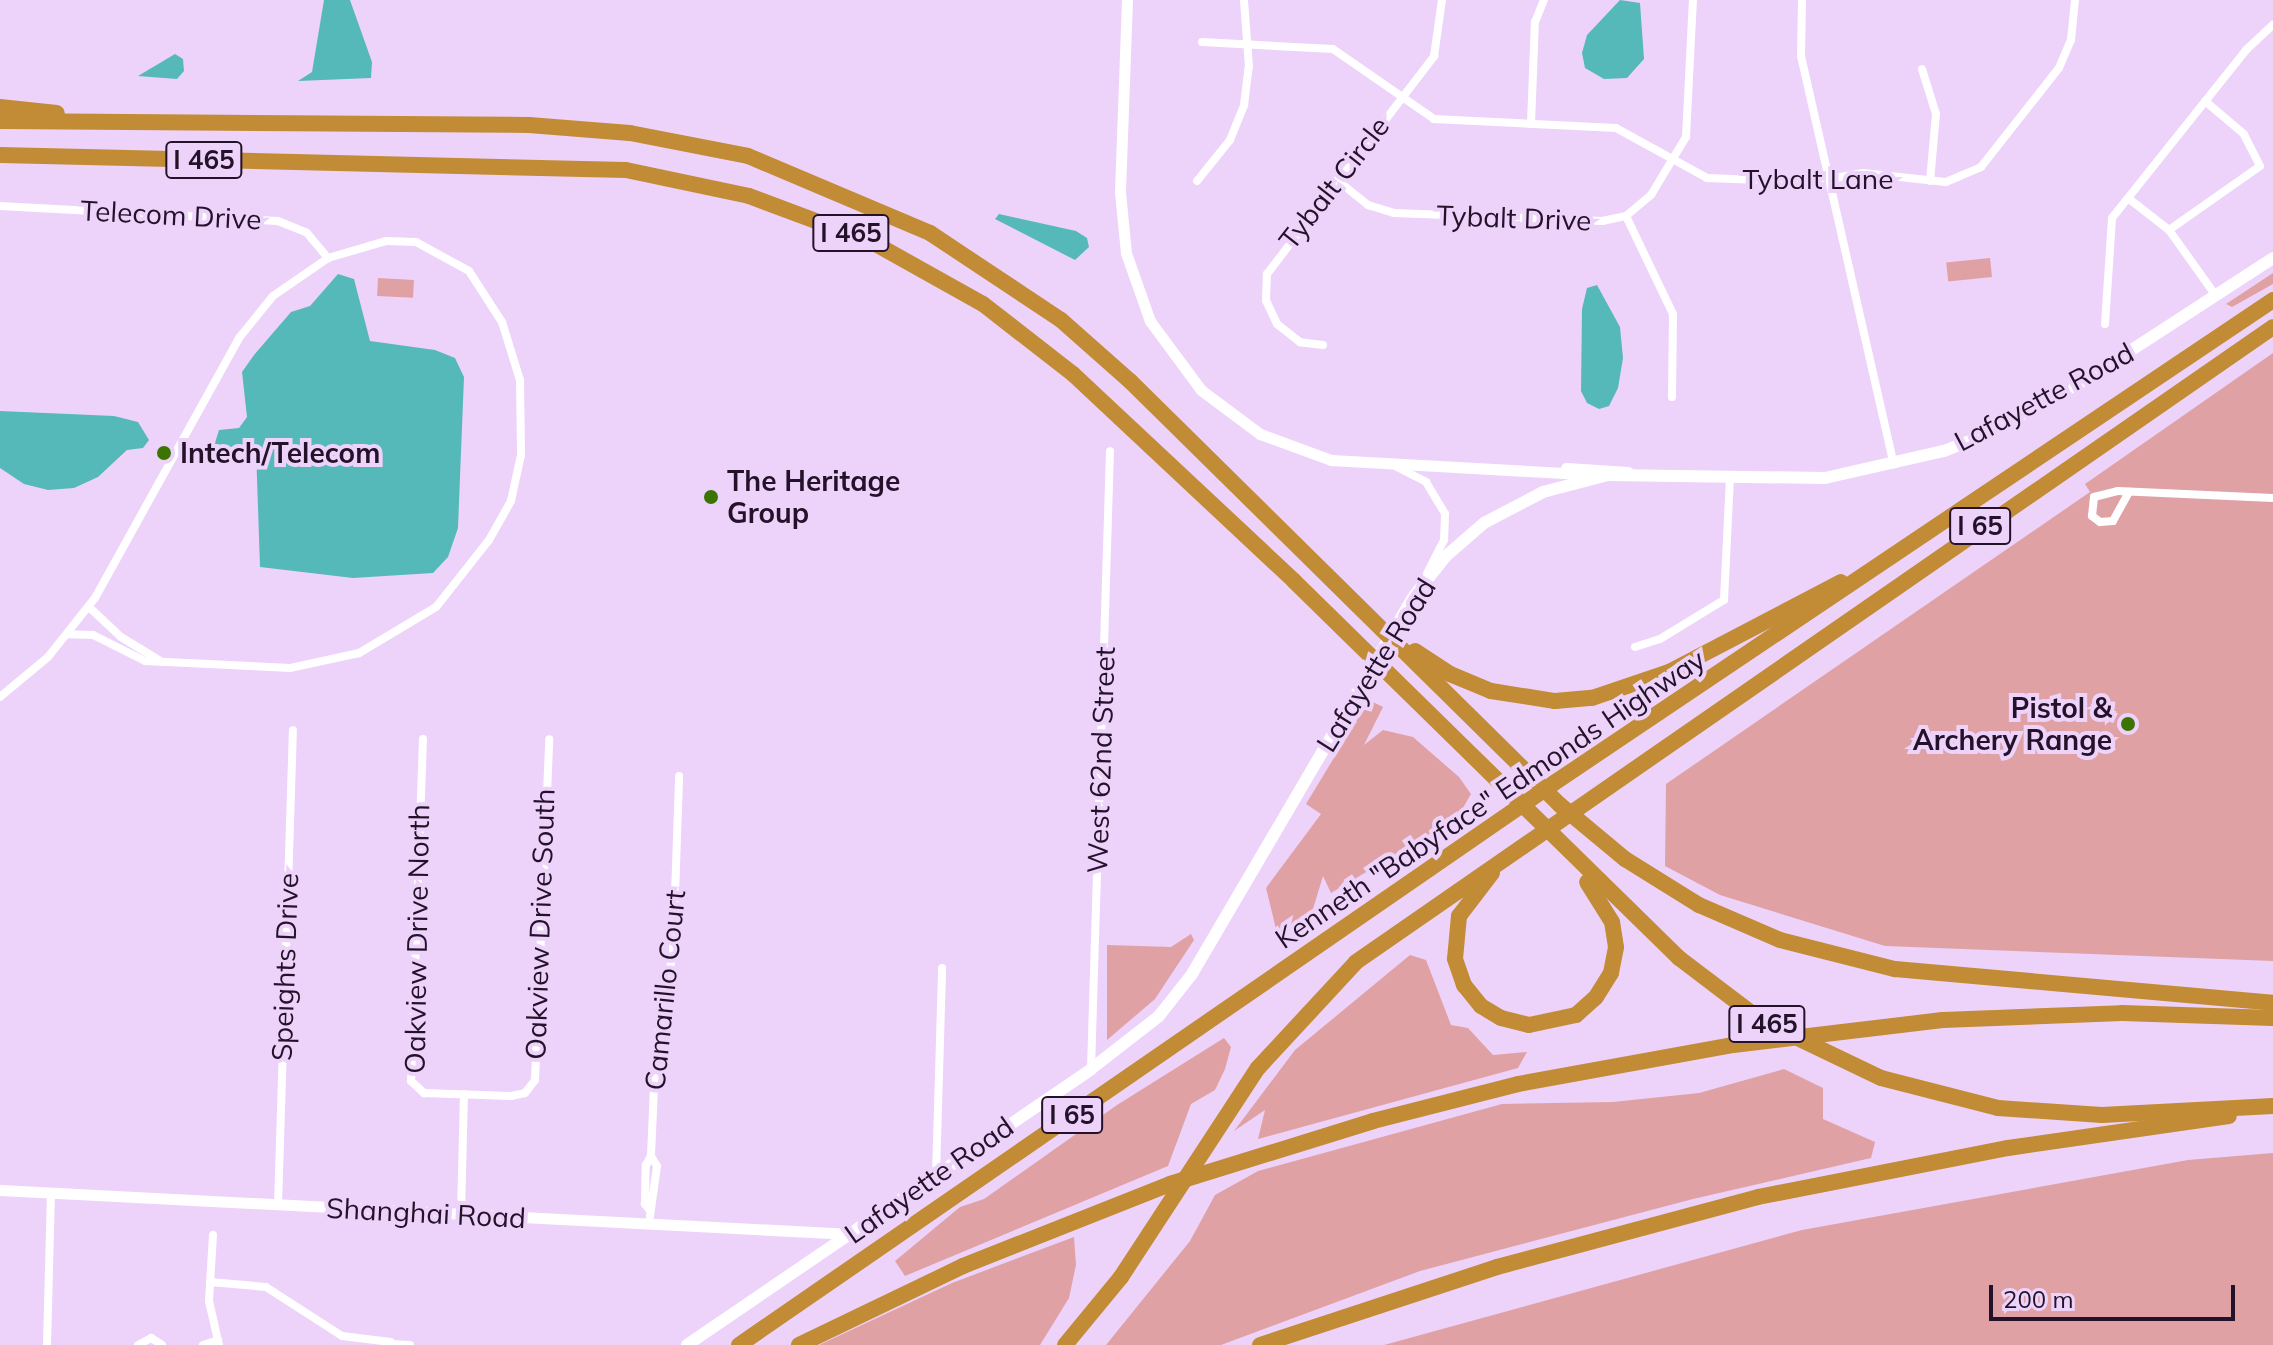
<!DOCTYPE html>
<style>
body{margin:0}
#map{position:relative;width:2273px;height:1345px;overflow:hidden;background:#edd3fa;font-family:Mulish,sans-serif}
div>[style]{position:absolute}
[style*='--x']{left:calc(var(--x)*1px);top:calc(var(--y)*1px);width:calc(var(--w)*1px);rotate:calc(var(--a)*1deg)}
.green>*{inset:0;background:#e0a1a5;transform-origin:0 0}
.water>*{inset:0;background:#56b9b9}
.minor>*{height:8px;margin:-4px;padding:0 4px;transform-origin:4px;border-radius:4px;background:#fff}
.tertiary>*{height:11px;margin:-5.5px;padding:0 5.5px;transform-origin:5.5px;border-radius:5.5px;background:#fff}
.secondary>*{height:12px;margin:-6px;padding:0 6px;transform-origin:6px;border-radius:6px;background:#fff}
.motorway>*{height:16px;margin:-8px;padding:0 8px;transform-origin:8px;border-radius:8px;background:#c28b36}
.dots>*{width:22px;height:22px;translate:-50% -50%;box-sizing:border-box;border:4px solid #edd3fa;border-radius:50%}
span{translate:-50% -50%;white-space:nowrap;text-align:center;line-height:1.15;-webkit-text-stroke:8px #edd3fa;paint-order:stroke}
.shield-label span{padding:2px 6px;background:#edd3fa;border:2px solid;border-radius:6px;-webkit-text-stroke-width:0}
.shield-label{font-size:26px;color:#23122a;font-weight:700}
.street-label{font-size:28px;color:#23122a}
.poi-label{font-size:28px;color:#23122a;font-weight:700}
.left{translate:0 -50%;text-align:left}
.right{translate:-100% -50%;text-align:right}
.scale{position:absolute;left:1989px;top:1285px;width:246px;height:36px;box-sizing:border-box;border:4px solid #23122a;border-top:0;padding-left:10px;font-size:24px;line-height:28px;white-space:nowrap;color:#23122a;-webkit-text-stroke:6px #edd3fa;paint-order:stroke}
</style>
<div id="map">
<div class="green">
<i style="left:1990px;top:258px;width:19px;height:44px;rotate:84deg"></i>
<i style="clip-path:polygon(2273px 273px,2273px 284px,2232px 307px,2226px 304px)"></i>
<i style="left:378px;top:278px;width:36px;height:18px;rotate:3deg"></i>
<i style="clip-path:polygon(2273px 353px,2273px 961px,1885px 946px,1720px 895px,1665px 866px,1666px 784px,2090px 492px,2085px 484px)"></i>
<i style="clip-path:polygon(1369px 700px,1383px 707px,1364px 745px,1383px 730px,1413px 737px,1459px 777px,1471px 794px,1457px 818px,1331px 893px,1323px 876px,1313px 909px,1300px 927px,1277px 933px,1266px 888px,1321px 814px,1306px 804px)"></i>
<i style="clip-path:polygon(1191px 934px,1194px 940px,1155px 999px,1107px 1040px,1107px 945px,1171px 947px)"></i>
<i style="clip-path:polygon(1410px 955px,1426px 960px,1451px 1025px,1468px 1028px,1493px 1055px,1527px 1052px,1518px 1068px,1258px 1139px,1265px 1110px,1234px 1131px,1295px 1050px)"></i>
<i style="clip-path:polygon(1224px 1038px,1231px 1047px,1225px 1069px,1215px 1090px,1191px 1104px,1168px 1166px,905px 1276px,895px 1261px,960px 1207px,984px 1199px,1117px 1105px)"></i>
<i style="clip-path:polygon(1784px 1069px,1823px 1088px,1823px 1119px,1875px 1142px,1871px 1158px,1693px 1199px,1420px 1271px,1221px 1345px,1106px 1345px,1190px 1241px,1215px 1195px,1258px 1171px,1502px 1104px,1613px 1102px,1699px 1093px)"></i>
<i style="clip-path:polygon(2273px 1153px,2273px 1345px,1384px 1345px,1802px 1230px,2188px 1160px)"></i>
<i style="clip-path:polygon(1074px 1237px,1076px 1265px,1069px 1298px,1040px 1345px,819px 1345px,952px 1283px)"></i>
</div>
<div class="water">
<i style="clip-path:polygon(324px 0,350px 0,372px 62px,371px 78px,298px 81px,312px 72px)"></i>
<i style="clip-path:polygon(1620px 0,1640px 3px,1644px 59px,1627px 78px,1604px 79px,1585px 68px,1582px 53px,1587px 35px)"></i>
<i style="clip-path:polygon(175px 54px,183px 59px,184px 71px,177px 79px,138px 76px)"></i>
<i style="clip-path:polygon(999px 214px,1076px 231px,1087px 238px,1089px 247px,1075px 260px,995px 219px)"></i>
<i style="clip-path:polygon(338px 274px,354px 279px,370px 341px,435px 350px,455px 358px,464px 377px,458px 528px,448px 557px,433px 573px,353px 578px,260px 567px,256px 449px,214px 446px,219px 430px,239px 428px,247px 417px,242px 372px,254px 355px,291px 312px,310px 306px)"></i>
<i style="clip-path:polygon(1597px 285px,1620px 327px,1623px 358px,1618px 388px,1609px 406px,1599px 409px,1587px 403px,1581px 391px,1582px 309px,1587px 288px)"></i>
<i style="clip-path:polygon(0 411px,114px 416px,138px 422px,149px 440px,143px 448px,127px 450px,98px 477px,74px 488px,48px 490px,24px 484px,0 468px)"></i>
</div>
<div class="minor">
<i style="--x:1802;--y:0;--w:56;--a:91"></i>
<i style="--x:1801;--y:56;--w:419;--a:77.2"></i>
<i style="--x:1202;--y:42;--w:131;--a:3.1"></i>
<i style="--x:1333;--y:49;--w:123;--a:34.7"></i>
<i style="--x:1434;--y:119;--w:182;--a:2.8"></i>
<i style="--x:1616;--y:128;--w:104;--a:28.8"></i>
<i style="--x:1707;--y:178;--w:106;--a:2.2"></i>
<i style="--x:1813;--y:182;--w:51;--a:-10.2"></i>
<i style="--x:1863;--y:173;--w:83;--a:6.2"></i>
<i style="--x:1946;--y:182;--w:38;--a:-23"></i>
<i style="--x:1981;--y:167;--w:126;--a:-51.8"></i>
<i style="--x:2059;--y:68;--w:30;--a:-67"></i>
<i style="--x:2071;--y:40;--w:40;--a:-84.3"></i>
<i style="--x:1922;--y:69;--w:47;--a:72.7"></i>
<i style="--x:1936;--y:114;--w:67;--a:95.1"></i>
<i style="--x:1531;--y:124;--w:102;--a:-87.8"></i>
<i style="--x:1535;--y:22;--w:24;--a:-68"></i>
<i style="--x:1337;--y:180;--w:40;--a:39"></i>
<i style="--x:1368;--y:205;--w:27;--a:17"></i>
<i style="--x:1394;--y:213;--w:208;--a:2.2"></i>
<i style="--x:1602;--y:221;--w:25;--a:-12"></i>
<i style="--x:1626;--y:216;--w:33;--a:-40"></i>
<i style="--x:1651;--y:195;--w:68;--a:-58.9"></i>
<i style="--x:1686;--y:137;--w:137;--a:-87.1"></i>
<i style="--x:1197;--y:181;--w:53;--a:-51.2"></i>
<i style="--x:1230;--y:140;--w:38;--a:-68"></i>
<i style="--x:1244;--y:105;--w:38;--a:-83"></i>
<i style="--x:1249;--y:67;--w:67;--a:-94.3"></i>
<i style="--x:2128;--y:198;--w:52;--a:38"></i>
<i style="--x:2169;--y:230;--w:81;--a:54.5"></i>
<i style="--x:0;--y:206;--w:278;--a:3.1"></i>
<i style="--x:278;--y:221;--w:31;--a:22"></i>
<i style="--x:307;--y:233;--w:33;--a:50"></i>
<i style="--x:1626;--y:216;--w:109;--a:64.4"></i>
<i style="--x:1673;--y:314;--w:83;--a:90.7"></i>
<i style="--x:2169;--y:230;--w:111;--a:-35.1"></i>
<i style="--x:2260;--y:166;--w:36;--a:-117"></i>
<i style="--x:2244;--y:134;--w:51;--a:-139.8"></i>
<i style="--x:2105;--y:324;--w:106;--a:-86.2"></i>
<i style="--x:2112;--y:218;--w:215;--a:-51.4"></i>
<i style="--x:2246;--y:50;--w:37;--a:-43"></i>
<i style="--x:1323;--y:345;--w:23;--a:-173"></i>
<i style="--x:1300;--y:342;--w:29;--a:-142"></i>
<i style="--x:1277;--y:324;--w:26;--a:-115"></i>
<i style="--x:1266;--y:300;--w:26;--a:-88"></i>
<i style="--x:1267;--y:274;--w:275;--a:-52.5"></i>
<i style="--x:1434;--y:56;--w:57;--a:-81.9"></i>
<i style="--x:1397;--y:467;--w:33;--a:27"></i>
<i style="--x:1426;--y:482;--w:37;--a:59"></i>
<i style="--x:1445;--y:514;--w:26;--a:92"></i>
<i style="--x:1444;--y:540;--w:37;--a:117"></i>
<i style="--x:2129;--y:492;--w:33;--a:119"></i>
<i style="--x:2113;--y:521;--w:13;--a:176"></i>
<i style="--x:2100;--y:522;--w:10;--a:-143"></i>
<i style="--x:2092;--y:516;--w:19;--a:-84"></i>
<i style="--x:2094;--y:497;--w:25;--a:-14"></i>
<i style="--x:2118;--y:491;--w:155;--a:2.6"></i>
<i style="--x:89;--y:607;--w:44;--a:43.2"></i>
<i style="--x:121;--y:637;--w:48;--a:31.4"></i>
<i style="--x:1635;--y:647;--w:26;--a:-18"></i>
<i style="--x:1660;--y:639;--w:75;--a:-31.4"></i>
<i style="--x:1724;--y:600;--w:123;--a:-87.2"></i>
<i style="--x:0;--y:697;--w:62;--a:-39.8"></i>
<i style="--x:48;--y:657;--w:75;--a:-51.5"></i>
<i style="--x:95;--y:598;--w:297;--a:-61"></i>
<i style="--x:239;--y:338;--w:54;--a:-51"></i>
<i style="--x:273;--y:296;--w:67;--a:-34.6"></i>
<i style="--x:328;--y:258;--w:60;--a:-16.3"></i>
<i style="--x:386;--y:241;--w:30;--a:2"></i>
<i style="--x:416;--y:242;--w:60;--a:28.7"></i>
<i style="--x:469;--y:271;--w:61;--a:57.1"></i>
<i style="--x:502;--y:322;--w:61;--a:72.8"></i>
<i style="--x:520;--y:380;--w:75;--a:89.2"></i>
<i style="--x:521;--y:455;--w:47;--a:102.3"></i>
<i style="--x:511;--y:501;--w:45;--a:119.4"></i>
<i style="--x:489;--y:540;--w:85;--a:128.3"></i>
<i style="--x:436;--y:607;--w:90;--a:149.1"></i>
<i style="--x:359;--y:653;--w:71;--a:167.7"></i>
<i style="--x:290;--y:668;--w:145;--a:-177.2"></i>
<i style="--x:145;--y:661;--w:58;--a:-153.4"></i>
<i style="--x:93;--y:635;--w:25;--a:-178"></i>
<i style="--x:423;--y:739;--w:342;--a:92"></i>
<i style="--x:411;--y:1081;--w:18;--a:43"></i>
<i style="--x:424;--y:1093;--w:87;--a:2"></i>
<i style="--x:511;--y:1096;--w:14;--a:-12"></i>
<i style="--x:525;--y:1093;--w:16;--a:-52"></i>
<i style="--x:535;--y:1080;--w:341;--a:-87.6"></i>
<i style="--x:1091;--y:1069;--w:618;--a:-88.24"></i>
<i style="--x:936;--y:1175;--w:207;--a:-88.3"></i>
<i style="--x:278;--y:1205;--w:475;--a:-88.2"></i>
<i style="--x:650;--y:1211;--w:9;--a:-126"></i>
<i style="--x:645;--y:1204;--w:39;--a:-89"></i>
<i style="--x:646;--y:1165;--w:10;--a:-61"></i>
<i style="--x:651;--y:1156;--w:113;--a:-87.5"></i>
<i style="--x:656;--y:1043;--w:93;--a:-79.4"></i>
<i style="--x:673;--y:952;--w:176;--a:-88"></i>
<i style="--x:461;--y:1215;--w:121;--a:-88.6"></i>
<i style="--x:650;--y:1216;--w:50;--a:-82"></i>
<i style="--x:657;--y:1166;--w:12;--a:-121"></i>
<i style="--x:213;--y:1235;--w:66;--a:93.5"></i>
<i style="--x:209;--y:1301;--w:45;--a:77.2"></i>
<i style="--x:210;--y:1282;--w:56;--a:5.1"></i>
<i style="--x:266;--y:1287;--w:90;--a:32.8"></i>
<i style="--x:342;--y:1336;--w:49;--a:7"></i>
<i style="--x:391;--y:1344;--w:19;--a:3"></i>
<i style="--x:47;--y:1345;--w:151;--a:-88.5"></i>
<i style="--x:138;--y:1345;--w:15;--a:-28"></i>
<i style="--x:151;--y:1338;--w:13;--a:32"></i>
<i style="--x:203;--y:1345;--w:16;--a:-18"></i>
</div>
<div class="tertiary">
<i style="--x:1127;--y:0;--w:192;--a:92.1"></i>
<i style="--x:1120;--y:192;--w:61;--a:84.4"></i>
<i style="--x:1126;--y:253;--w:72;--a:70.6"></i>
<i style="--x:1150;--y:321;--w:86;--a:53.5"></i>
<i style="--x:1201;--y:390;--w:74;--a:36.7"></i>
<i style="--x:1260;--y:434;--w:76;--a:20.1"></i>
<i style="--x:1331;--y:460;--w:265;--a:3.2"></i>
<i style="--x:1566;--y:468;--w:62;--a:3.7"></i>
<i style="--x:0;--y:1190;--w:853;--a:2.96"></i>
</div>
<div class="secondary">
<i style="--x:687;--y:1345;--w:489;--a:-34.3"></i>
<i style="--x:1091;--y:1069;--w:86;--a:-37.9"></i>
<i style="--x:1159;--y:1016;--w:53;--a:-51.8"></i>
<i style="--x:1192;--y:974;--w:438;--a:-59.6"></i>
<i style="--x:1414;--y:596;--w:51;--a:-51.3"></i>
<i style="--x:1446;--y:556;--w:50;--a:-41"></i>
<i style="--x:1484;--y:523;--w:67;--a:-27.7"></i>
<i style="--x:1543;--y:492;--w:67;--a:-14.7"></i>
<i style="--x:1608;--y:475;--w:217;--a:0.8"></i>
<i style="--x:1825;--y:478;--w:122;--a:-12.8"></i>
<i style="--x:1944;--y:451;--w:46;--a:-21.6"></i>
<i style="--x:1987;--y:434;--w:118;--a:-29"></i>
<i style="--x:2090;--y:377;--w:218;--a:-33"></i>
</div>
<div class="motorway">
<i style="--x:0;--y:107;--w:57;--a:6"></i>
<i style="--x:0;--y:121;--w:529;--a:0.43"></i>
<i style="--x:529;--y:125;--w:101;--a:4.5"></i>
<i style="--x:630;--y:133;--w:120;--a:11"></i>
<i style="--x:748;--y:156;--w:198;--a:22.9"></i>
<i style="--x:930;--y:233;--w:157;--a:33.6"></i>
<i style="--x:1061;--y:320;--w:92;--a:41.5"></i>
<i style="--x:1130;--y:381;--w:604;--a:44.6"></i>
<i style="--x:1560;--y:805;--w:85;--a:39.7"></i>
<i style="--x:1625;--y:859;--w:87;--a:31.9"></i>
<i style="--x:1699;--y:905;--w:88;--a:23.4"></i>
<i style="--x:1780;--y:940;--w:119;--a:14.2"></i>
<i style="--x:1895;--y:969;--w:380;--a:5.1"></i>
<i style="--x:0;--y:155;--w:626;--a:1.37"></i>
<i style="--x:626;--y:170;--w:126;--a:11.9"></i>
<i style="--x:749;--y:196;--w:131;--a:20.5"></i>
<i style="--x:872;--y:242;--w:127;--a:29.2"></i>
<i style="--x:983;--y:304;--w:114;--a:37.9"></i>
<i style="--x:1073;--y:374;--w:303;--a:43.1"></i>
<i style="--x:1294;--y:581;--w:539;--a:44.4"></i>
<i style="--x:1679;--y:958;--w:104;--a:37.2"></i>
<i style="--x:1762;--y:1021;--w:132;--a:25.6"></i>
<i style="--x:1881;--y:1078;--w:121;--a:14.4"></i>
<i style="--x:1998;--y:1108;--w:104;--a:3.9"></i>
<i style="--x:2102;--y:1115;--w:171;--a:-3"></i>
<i style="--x:1415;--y:651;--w:42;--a:33.3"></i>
<i style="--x:1450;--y:674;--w:44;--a:22.5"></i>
<i style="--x:1491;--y:691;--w:65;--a:8.9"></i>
<i style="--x:1555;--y:701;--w:37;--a:-5"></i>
<i style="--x:1592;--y:698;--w:81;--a:-18.7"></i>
<i style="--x:1669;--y:672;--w:194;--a:-27.6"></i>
<i style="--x:1492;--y:873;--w:54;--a:127.5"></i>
<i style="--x:1459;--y:916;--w:43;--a:95.3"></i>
<i style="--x:1455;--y:959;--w:28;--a:71"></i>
<i style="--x:1464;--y:985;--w:27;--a:51"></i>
<i style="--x:1481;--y:1006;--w:23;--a:31"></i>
<i style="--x:1501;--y:1018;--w:29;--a:14"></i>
<i style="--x:1529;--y:1025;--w:48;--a:-12"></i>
<i style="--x:1576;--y:1015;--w:27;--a:-42"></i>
<i style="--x:1596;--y:997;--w:28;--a:-58"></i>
<i style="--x:1611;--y:973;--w:26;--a:-79"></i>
<i style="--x:1616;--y:947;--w:25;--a:-99"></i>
<i style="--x:1612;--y:922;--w:47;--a:-122"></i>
<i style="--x:739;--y:1345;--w:990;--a:-34.59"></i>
<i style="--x:1554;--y:783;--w:866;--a:-33.89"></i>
<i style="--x:799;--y:1345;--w:182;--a:-25.7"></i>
<i style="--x:963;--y:1266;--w:223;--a:-21.6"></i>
<i style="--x:1170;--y:1184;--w:213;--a:-17.2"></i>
<i style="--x:1373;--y:1121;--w:150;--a:-14.3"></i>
<i style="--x:1518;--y:1084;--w:219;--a:-10.3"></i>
<i style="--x:1733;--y:1045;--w:211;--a:-6.8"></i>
<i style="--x:1943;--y:1020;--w:179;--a:-2.2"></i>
<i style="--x:2122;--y:1013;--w:151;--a:1.9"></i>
<i style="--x:1065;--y:1345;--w:88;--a:-50.5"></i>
<i style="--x:1121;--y:1277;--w:250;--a:-56.8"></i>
<i style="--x:1258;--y:1068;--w:144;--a:-47.2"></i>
<i style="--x:1356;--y:962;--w:1115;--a:-34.7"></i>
<i style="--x:1260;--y:1345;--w:250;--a:-18.2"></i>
<i style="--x:1497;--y:1267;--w:270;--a:-15"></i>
<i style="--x:1758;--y:1197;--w:255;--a:-11.1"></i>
<i style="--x:2008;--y:1148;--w:223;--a:-8.2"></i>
</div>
<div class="dots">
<i style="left:164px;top:453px;background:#3c7404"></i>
<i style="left:711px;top:497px;background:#3c7404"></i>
<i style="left:2128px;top:724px;background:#3c7404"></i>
</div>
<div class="shield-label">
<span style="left:204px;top:160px">I 465</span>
<span style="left:851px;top:233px">I 465</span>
<span style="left:1980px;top:526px">I 65</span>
<span style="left:1767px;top:1024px">I 465</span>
<span style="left:1072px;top:1115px">I 65</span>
</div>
<div class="street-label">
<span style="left:1818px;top:179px">Tybalt Lane</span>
<span style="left:1334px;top:183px;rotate:-52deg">Tybalt Circle</span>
<span style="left:171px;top:215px;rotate:3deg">Telecom Drive</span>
<span style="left:1514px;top:218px;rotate:2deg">Tybalt Drive</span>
<span style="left:2044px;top:397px;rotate:-28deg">Lafayette Road</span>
<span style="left:1376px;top:665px;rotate:-58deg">Lafayette Road</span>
<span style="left:1101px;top:760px;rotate:-88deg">West 62nd Street</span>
<span style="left:1490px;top:799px;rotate:-34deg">Kenneth "Babyface" Edmonds Highway</span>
<span style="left:540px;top:924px;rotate:-88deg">Oakview Drive South</span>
<span style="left:417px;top:939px;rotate:-89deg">Oakview Drive North</span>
<span style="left:285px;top:967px;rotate:-88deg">Speights Drive</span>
<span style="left:665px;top:990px;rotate:-84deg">Camarillo Court</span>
<span style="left:929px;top:1180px;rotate:-35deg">Lafayette Road</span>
<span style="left:426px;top:1213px;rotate:3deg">Shanghai Road</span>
</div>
<div class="poi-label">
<span class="left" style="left:180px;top:453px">Intech/Telecom</span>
<span class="left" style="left:727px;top:497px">The Heritage<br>Group</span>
<span class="right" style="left:2112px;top:724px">Pistol &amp;<br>Archery Range</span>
</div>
<div class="scale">200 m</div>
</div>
